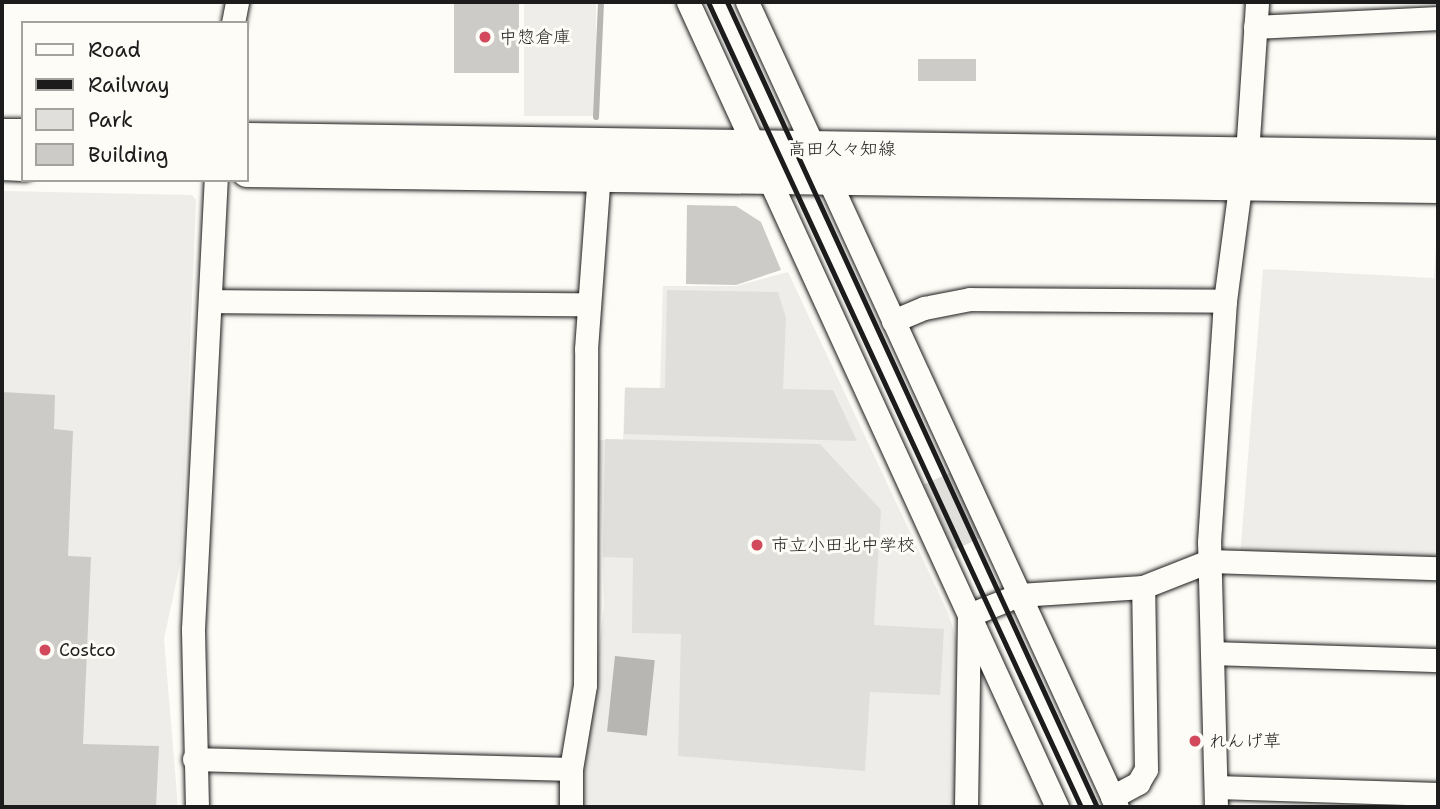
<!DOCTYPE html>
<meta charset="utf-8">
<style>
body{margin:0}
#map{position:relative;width:1440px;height:809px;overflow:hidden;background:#fdfcf7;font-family:"Shantell Sans","Klee One",sans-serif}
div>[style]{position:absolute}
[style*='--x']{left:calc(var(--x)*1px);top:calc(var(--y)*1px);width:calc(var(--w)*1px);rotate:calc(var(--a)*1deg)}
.built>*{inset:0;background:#eeede9;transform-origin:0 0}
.green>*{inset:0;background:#e0dfdb;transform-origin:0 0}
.water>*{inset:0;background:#b7b6b2;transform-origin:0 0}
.stream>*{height:6px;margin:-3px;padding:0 3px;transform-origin:3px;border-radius:3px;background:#b7b6b2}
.building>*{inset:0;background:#cccbc8;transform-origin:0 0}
.roads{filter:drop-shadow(0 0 2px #1c1c1c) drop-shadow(0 0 2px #1c1c1c)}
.street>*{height:23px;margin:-11.5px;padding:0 11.5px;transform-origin:11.5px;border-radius:11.5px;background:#fdfcf7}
.secondary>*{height:33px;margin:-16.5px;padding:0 16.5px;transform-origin:16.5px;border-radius:16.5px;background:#fdfcf7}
.rail>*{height:5px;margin:-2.5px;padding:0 2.5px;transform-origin:2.5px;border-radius:2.5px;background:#1c1c1c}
.dots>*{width:19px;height:19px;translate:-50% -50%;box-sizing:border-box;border:4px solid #fdfcf7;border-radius:50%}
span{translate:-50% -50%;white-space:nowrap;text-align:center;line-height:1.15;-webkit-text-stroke:6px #fdfcf7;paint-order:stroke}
.poi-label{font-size:18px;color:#1c1c1c}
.left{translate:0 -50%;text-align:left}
.street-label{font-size:18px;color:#1c1c1c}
.frame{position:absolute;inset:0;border:4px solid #1c1c1c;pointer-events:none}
.legend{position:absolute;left:21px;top:21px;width:228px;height:161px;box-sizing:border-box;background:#fdfcf7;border:2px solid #a3a29f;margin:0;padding:9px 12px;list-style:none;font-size:21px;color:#1c1c1c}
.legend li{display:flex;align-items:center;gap:14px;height:35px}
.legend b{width:35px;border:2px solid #a3a29f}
</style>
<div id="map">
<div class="built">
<i style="left:524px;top:2px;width:72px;height:114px"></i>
<i style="clip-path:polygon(2px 191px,192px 195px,196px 200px,181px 560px,164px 639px,178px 807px,2px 807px)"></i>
<i style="clip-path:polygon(1438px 219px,1438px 562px,1240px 557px,1263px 269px,1434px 278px)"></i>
<i style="clip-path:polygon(788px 272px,948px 613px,959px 647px,956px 807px,579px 807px,604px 607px,599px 440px,623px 440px,625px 387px,660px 388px,663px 286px,736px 286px)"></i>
</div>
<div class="green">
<i style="clip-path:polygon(667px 290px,778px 292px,786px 318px,783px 389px,833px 390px,857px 441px,624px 434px,625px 388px,665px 388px)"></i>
<i style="clip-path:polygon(605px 439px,820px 444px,881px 510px,874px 625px,944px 629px,940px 695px,870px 692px,865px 771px,678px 756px,681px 634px,632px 633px,633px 558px,603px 557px)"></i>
<i style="left:952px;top:472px;width:72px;height:31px;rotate:66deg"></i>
</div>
<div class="water">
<i style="left:615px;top:656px;width:40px;height:76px;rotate:6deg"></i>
</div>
<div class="stream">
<i style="--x:596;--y:117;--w:115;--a:-87.5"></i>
</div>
<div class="building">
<i style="left:454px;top:2px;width:65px;height:71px"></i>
<i style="left:918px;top:59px;width:58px;height:22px"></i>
<i style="clip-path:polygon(687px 205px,736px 206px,761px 222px,781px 270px,736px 285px,686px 284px)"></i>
<i style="clip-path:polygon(2px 392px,55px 395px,54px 429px,73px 431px,68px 556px,91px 557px,83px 744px,159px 746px,156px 807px,2px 807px)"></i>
</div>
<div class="roads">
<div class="street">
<i style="--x:688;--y:2;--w:886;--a:65.37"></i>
<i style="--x:747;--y:2;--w:886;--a:65.32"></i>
<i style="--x:233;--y:23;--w:21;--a:-79"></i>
<i style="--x:1255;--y:27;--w:183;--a:-2.8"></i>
<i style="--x:1247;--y:154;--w:152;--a:-86.2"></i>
<i style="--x:211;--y:301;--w:378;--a:0.5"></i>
<i style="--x:893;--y:321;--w:34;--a:-23"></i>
<i style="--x:924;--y:308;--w:47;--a:-11.1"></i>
<i style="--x:970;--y:299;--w:255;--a:0.4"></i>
<i style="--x:1214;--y:653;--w:224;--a:1.8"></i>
<i style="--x:194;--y:759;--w:377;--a:1.5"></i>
<i style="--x:1216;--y:787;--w:222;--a:1.8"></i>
<i style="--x:1112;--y:797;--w:30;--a:-28"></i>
<i style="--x:1138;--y:783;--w:16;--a:-60"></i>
<i style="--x:1146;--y:769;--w:182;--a:-90.9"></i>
<i style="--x:197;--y:807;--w:178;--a:-91.3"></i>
<i style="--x:193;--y:629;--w:450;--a:-87.1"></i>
<i style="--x:571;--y:807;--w:38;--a:-90"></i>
<i style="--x:571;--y:769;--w:85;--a:-80.5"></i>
<i style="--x:585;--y:685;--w:336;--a:-89.8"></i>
<i style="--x:586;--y:349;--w:175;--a:-85.8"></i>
<i style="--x:966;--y:807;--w:192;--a:-89.1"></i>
<i style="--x:969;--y:615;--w:54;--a:-21.8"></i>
<i style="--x:1019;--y:595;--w:124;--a:-3.7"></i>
<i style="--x:1143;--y:587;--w:71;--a:-21.5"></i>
<i style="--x:1209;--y:561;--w:229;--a:1.8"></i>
<i style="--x:1216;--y:807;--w:265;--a:-91.5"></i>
<i style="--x:1209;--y:542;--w:242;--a:-86.2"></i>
<i style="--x:1225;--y:301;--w:122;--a:-82.5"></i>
</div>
<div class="secondary">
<i style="--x:2;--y:135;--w:21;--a:0"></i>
<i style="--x:247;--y:139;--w:1191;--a:0.82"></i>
<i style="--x:2;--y:163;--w:21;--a:3"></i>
<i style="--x:247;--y:170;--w:1191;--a:0.77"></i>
</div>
</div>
<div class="rail">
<i style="--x:708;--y:2;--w:887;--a:65.14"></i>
<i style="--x:727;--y:2;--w:886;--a:65.32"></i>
</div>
<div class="dots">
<i style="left:485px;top:37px;background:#d1495b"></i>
<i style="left:757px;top:545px;background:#d1495b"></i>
<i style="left:45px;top:650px;background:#d1495b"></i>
<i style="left:1195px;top:741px;background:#d1495b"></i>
</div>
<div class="poi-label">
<span class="left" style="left:499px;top:37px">中惣倉庫</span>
<span class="left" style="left:771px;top:545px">市立小田北中学校</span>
<span class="left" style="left:59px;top:650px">Costco</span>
<span class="left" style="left:1209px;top:741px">れんげ草</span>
</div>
<div class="street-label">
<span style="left:842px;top:149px">高田久々知線</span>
</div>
<div class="frame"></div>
<ul class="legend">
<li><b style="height:9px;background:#fdfcf7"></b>Road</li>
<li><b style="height:9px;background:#1c1c1c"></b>Railway</li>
<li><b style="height:19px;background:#e0dfdb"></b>Park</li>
<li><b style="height:19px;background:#cccbc8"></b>Building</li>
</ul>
</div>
